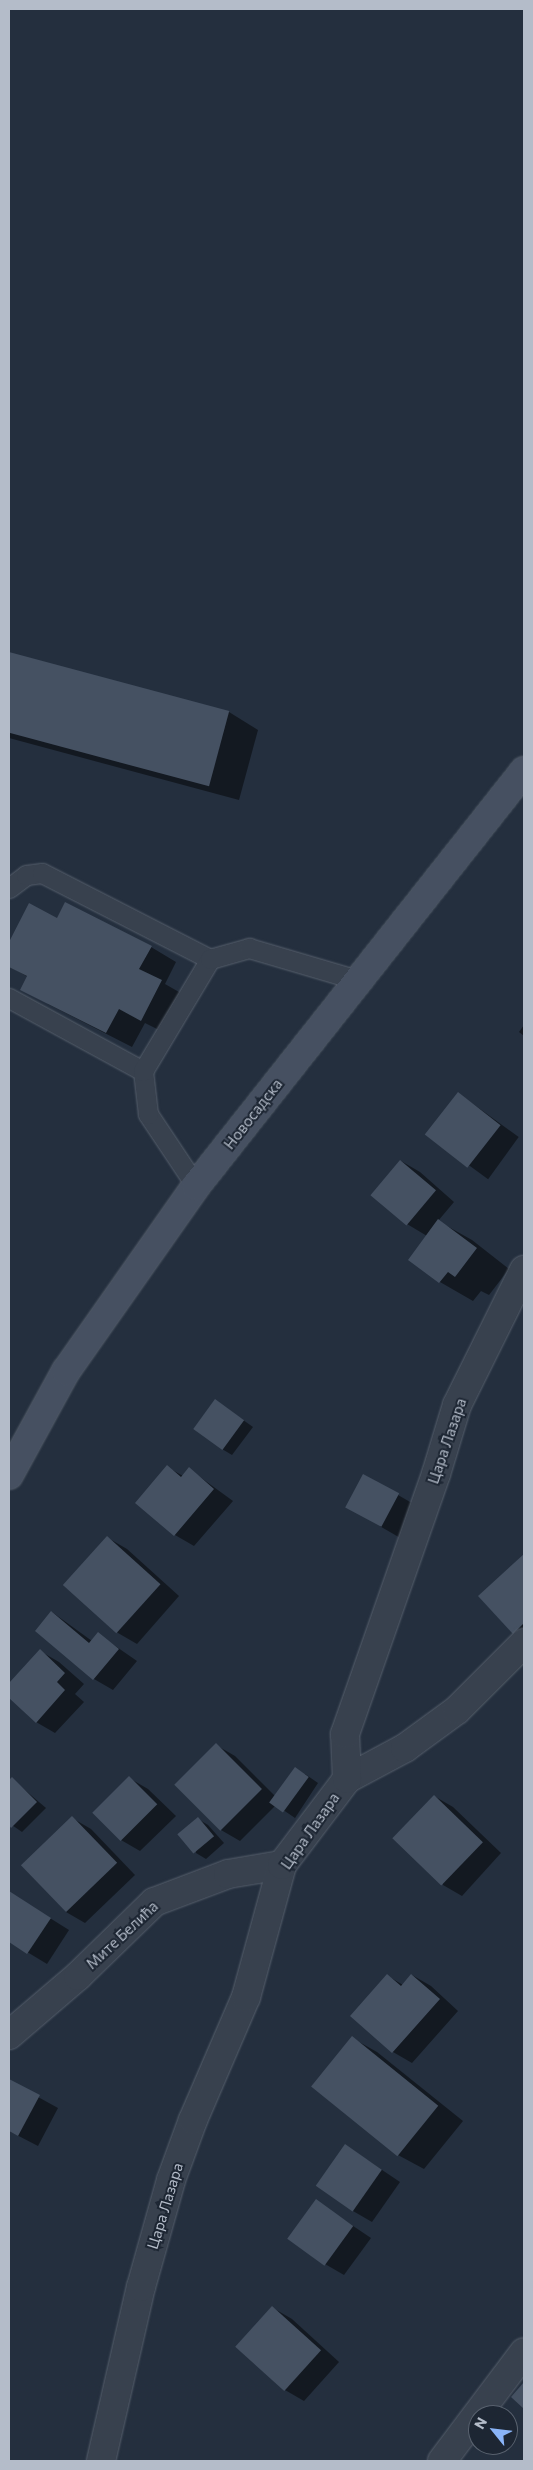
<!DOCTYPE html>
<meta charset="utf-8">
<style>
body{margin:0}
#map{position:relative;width:533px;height:2470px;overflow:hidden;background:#242f3e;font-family:Commissioner,sans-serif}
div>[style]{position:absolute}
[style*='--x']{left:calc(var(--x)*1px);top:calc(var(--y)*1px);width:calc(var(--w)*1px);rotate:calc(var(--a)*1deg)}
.shadow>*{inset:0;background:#0007;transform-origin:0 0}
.building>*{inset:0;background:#455162;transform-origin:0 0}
.roads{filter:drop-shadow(0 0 1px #565f6c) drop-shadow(0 0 1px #565f6c)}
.lane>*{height:19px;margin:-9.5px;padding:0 9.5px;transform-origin:9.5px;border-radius:9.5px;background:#38414e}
.street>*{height:28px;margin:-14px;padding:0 14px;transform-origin:14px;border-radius:14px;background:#38414e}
.secondary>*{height:28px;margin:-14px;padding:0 14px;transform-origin:14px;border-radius:14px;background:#465061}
span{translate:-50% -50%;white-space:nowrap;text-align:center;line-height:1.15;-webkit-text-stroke:4px #1d2633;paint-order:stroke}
.street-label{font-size:15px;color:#b4bcc9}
.frame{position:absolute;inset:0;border:10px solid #b4bcc9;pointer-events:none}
.north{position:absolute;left:468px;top:2405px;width:50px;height:50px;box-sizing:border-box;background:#1d2633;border:1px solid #59626f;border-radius:50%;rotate:299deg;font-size:14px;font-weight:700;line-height:20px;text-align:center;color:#b4bcc9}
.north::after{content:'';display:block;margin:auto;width:18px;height:22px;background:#8ab4f8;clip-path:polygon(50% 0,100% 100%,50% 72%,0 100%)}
</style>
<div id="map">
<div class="shadow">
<i style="clip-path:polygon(9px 653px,229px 712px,258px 730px,239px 800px,9px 738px)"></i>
<i style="clip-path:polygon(30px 905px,57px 919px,151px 947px,176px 962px,165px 984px,186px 996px,167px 1034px,145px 1023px,132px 1047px,48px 1004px,28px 977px,9px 966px,9px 945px)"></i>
<i style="clip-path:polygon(524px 1025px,524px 1036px,519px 1032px)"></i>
<i style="left:458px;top:1093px;width:75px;height:52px;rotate:36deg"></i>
<i style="clip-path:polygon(401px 1161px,420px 1172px,454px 1202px,438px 1221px,472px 1240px,509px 1269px,489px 1295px,481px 1291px,473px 1301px,440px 1282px,427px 1236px,407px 1224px)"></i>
<i style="clip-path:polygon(215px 1400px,253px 1427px,232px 1455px,222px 1449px)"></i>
<i style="clip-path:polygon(167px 1467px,183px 1476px,189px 1469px,233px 1501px,194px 1546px,175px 1535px,137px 1503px)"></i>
<i style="left:398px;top:1495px;width:38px;height:36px;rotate:30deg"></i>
<i style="clip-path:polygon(108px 1538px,127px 1549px,179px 1596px,137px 1644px,118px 1633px,65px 1586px)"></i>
<i style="clip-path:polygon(524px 1556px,524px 1639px,514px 1633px,480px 1596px)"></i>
<i style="clip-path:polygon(52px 1612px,92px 1641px,98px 1634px,137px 1661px,113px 1690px,94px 1679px,37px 1631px)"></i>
<i style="clip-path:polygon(40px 1651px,59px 1662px,84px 1684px,75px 1694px,84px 1702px,55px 1733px,36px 1722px,9px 1697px,9px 1685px)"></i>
<i style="clip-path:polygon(216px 1745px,235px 1756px,276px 1797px,305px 1774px,318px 1783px,295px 1818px,276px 1805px,240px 1841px,221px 1830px)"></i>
<i style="clip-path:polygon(129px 1778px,148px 1789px,176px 1816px,140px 1851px,121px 1840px,94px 1813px)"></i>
<i style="clip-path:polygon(12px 1779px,46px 1808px,22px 1832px,9px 1823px,9px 1782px)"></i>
<i style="clip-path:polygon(434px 1796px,453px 1807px,501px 1853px,462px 1896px,443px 1885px)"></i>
<i style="clip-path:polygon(72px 1818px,91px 1829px,135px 1875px,85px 1923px,66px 1912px)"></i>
<i style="clip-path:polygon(198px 1819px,208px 1825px,224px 1843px,206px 1859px,196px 1853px)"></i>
<i style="clip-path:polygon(10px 1893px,69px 1930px,47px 1964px,9px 1941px)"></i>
<i style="clip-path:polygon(412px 1975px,431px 1986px,458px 2011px,412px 2063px,393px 2052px,388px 1976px,403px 1985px)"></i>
<i style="clip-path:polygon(352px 2038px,377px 2052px,463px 2121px,424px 2169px,398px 2155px,313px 2086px)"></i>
<i style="clip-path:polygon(9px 2081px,58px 2108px,38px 2146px,9px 2131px)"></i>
<i style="clip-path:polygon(345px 2145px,400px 2182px,372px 2222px,353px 2211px)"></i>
<i style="clip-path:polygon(316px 2201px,371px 2238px,344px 2275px,325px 2264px)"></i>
<i style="clip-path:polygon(273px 2308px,292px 2319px,339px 2362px,304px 2401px,285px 2390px)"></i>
</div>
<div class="building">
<i style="left:9px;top:652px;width:228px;height:78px;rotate:15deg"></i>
<i style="clip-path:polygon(65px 902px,152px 946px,139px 969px,162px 980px,141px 1021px,119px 1009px,106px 1033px,20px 990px,27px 976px,9px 967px,9px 942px,29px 903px,57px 918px)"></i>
<i style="left:458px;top:1092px;width:54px;height:54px;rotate:38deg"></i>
<i style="left:400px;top:1160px;width:47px;height:46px;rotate:40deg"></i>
<i style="clip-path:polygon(438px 1219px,477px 1248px,455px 1277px,448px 1272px,439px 1283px,408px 1260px)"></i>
<i style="left:215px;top:1399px;width:36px;height:37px;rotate:36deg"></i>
<i style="clip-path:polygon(167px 1465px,181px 1477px,189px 1467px,214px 1489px,174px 1536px,135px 1503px)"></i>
<i style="left:363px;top:1474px;width:41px;height:38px;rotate:28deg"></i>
<i style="left:107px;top:1536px;width:72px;height:66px;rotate:42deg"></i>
<i style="clip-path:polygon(524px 1554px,524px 1623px,513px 1634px,478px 1596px)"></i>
<i style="clip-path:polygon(51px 1611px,89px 1643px,98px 1632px,119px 1649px,93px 1680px,35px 1631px)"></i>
<i style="clip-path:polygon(40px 1649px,65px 1673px,57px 1682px,65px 1690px,36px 1723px,9px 1698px,9px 1683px)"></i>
<i style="left:216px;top:1743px;width:65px;height:59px;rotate:45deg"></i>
<i style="left:295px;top:1767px;width:17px;height:44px;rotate:36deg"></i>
<i style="left:129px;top:1776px;width:40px;height:52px;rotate:45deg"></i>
<i style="clip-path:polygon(12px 1777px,37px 1802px,11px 1828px,9px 1825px,9px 1780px)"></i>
<i style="left:434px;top:1795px;width:68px;height:60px;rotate:44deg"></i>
<i style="left:72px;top:1816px;width:65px;height:71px;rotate:46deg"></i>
<i style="left:198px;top:1817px;width:25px;height:27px;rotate:50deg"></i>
<i style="clip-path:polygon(9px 1891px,51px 1918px,27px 1954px,9px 1942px)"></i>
<i style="clip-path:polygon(387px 1974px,401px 1986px,411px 1974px,440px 1999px,392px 2053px,350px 2016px)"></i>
<i style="left:352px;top:2036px;width:111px;height:65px;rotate:39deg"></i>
<i style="clip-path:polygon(9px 2079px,40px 2095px,18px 2136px,9px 2131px)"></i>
<i style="left:345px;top:2144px;width:45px;height:51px;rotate:35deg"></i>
<i style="left:316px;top:2199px;width:46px;height:49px;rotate:36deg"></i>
<i style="left:272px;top:2306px;width:66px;height:55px;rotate:42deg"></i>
<i style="clip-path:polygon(524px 2382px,524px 2409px,511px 2397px)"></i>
</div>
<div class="roads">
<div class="lane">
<i style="--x:9;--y:888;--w:21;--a:-37"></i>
<i style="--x:26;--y:875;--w:16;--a:-7"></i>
<i style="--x:42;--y:873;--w:189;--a:27.1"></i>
<i style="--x:9;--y:998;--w:153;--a:28.6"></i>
<i style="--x:196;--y:1186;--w:87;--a:-123.7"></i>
<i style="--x:148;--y:1114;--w:43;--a:-96.6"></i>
<i style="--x:143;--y:1071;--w:131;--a:-59.1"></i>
<i style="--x:210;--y:959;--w:41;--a:-15.8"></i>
<i style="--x:249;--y:948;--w:114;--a:16.4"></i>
</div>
<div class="street">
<i style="--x:347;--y:1779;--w:66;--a:-28.1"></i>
<i style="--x:405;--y:1748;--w:64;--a:-36.2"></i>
<i style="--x:457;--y:1710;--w:95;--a:-45"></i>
<i style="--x:9;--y:2035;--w:91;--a:-40.5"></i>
<i style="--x:78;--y:1976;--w:106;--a:-44.2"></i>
<i style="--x:154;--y:1902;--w:79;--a:-20.7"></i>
<i style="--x:228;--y:1874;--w:55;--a:-9.5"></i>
<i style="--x:101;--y:2461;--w:179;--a:-77.1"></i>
<i style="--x:141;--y:2287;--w:111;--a:-74.3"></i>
<i style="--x:171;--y:2180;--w:64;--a:-69.9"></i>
<i style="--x:193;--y:2120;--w:134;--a:-66.7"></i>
<i style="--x:246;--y:1997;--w:137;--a:-74.7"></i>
<i style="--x:282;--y:1865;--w:108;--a:-52.9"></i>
<i style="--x:347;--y:1779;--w:45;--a:-92.5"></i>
<i style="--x:345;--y:1734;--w:275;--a:-70.7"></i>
<i style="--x:436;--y:1474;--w:72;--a:-73.1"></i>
<i style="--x:457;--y:1405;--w:151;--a:-63.6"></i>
<i style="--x:442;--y:2461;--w:136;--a:-53"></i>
</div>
<div class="secondary">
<i style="--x:9;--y:1475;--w:119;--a:-61.3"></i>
<i style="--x:66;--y:1371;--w:226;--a:-54.9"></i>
<i style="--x:196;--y:1186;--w:529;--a:-51.68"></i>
</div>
</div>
<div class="street-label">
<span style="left:253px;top:1114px;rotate:-52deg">Новосадска</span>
<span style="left:447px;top:1441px;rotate:-71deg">Цара Лазара</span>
<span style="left:310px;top:1831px;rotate:-55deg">Цара Лазара</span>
<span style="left:122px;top:1935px;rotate:-43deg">Мите Белића</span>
<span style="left:165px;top:2206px;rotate:-73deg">Цара Лазара</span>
</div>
<div class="frame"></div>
<div class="north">N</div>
</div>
